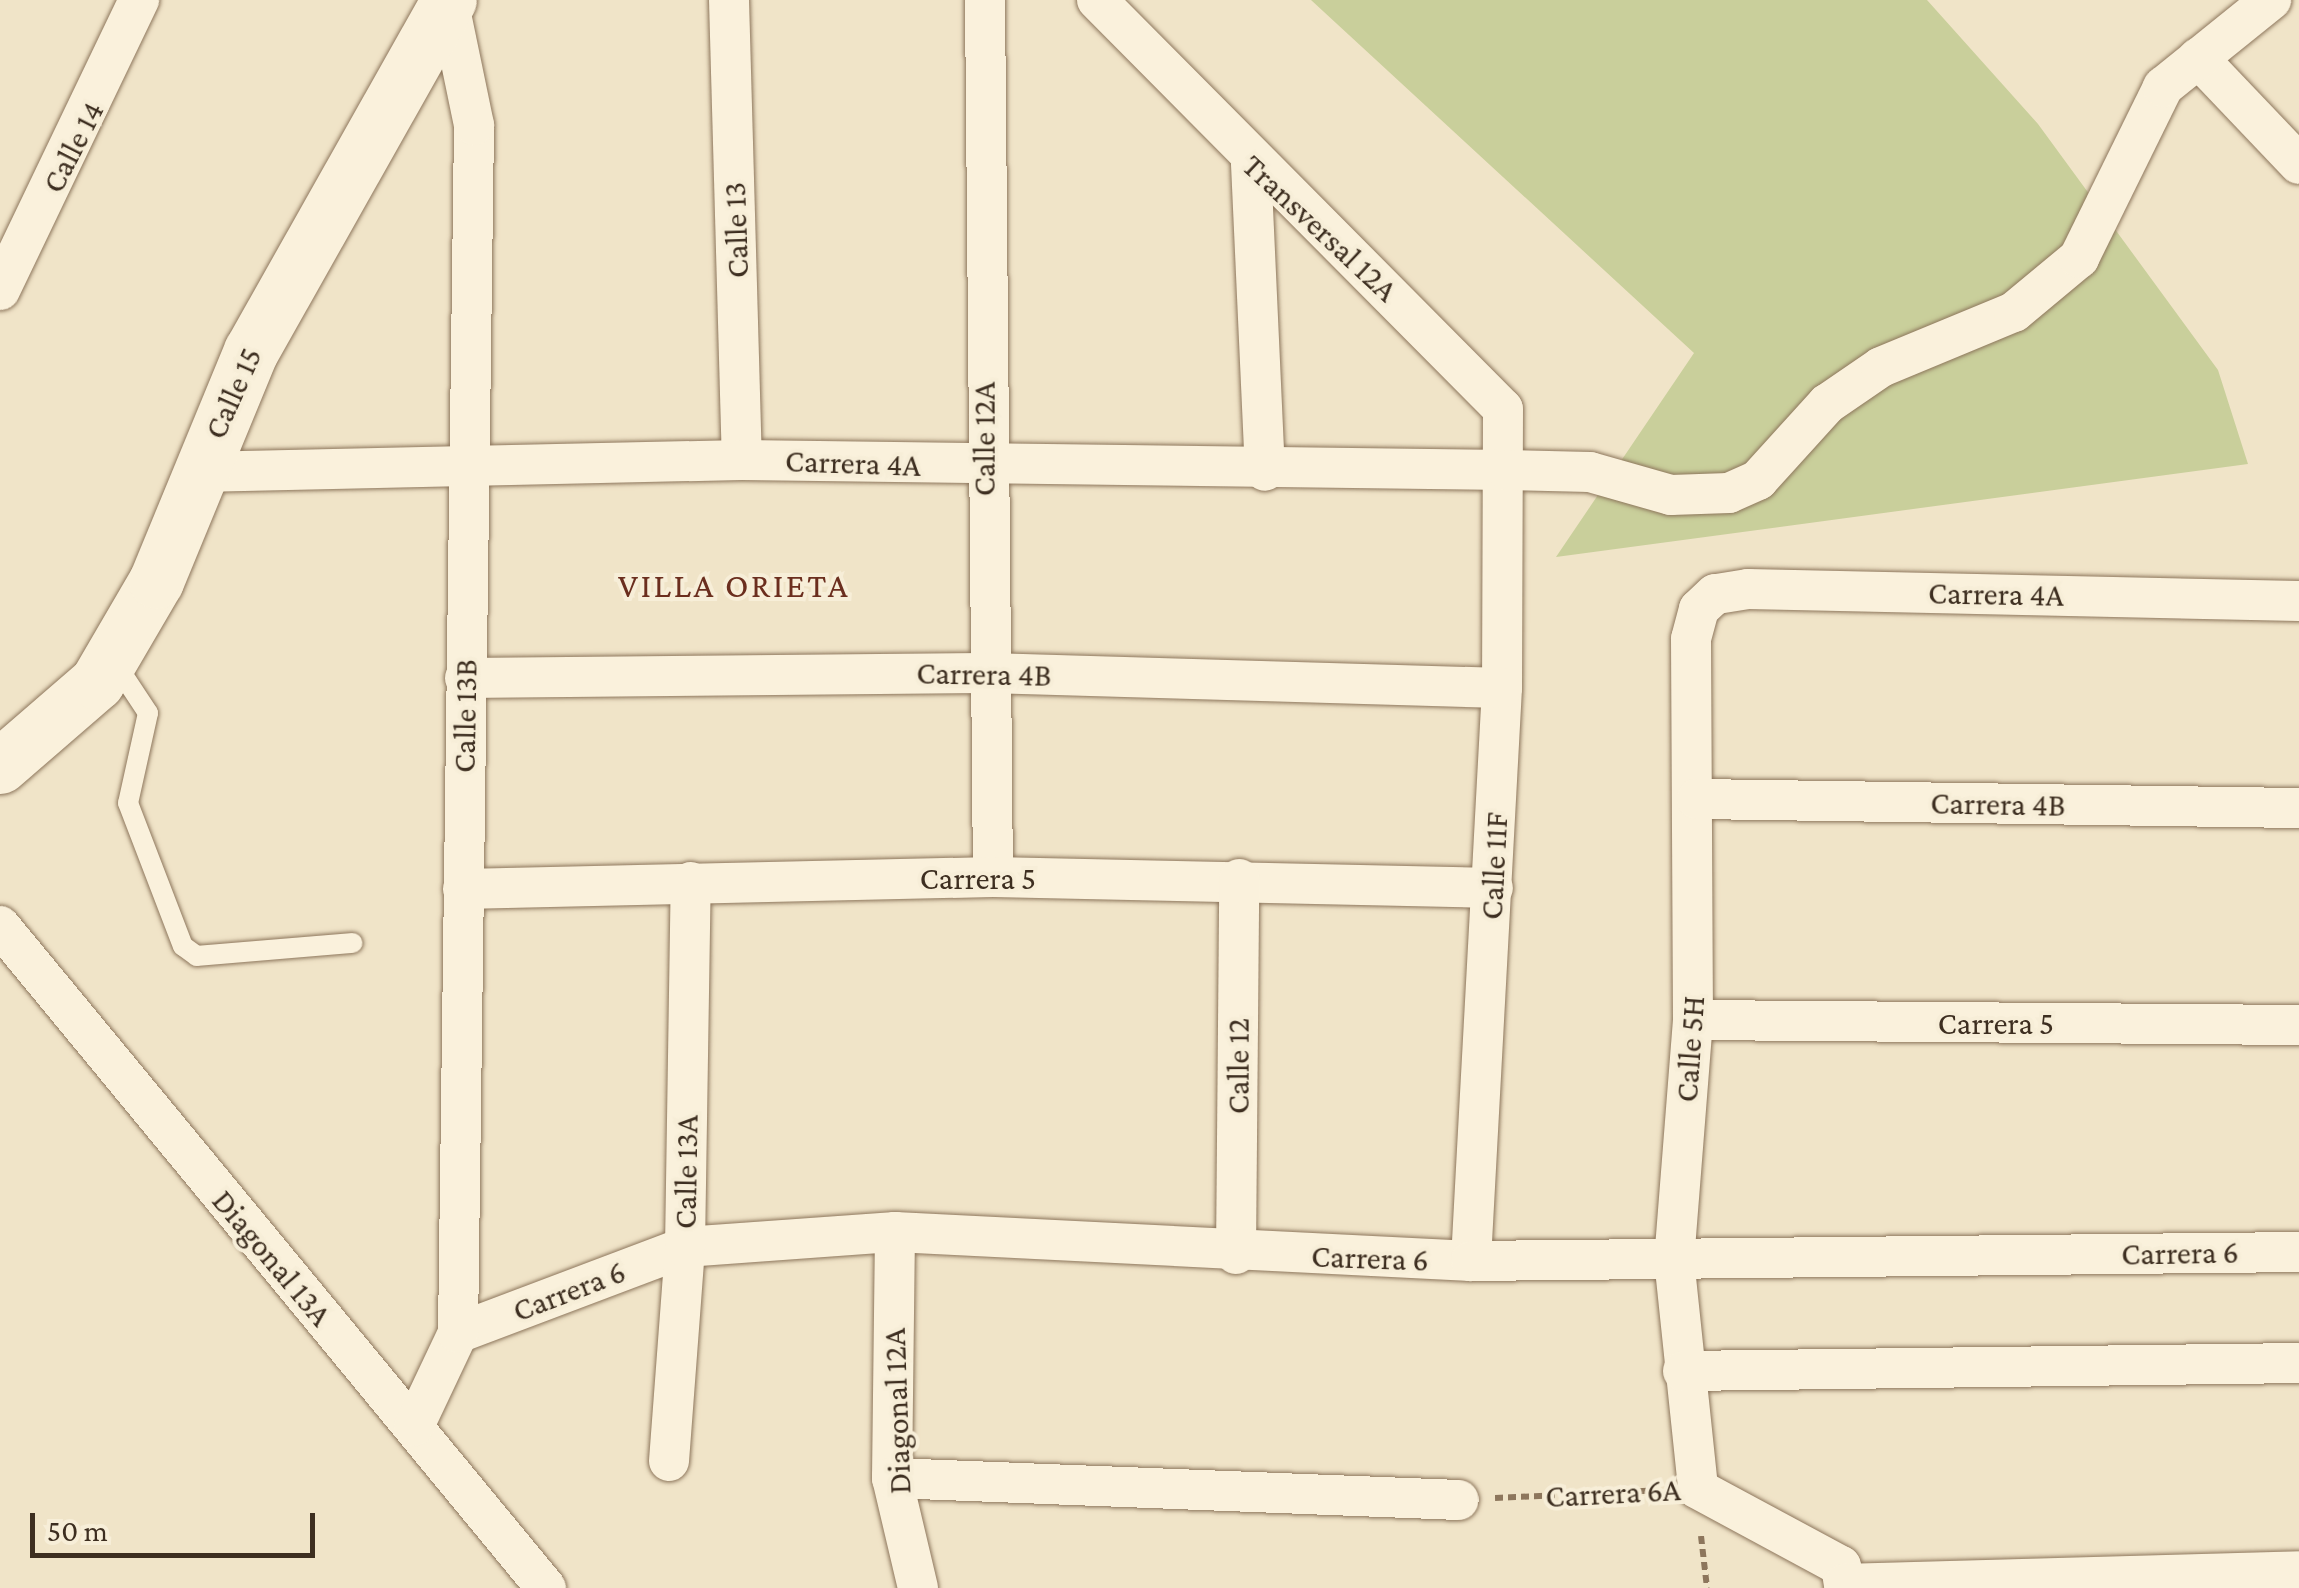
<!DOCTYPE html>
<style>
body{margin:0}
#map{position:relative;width:2299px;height:1588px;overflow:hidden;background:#f0e4c8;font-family:"Crimson Pro",serif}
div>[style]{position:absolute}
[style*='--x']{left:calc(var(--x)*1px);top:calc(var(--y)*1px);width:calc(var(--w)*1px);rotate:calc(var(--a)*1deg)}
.green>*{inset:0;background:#c9cf9b}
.path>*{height:6px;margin-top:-3px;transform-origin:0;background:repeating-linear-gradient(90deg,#8d765c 0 8px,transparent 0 13px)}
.roads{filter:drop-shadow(0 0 2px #8d765c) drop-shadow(0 0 2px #8d765c)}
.service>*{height:20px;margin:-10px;padding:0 10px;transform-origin:10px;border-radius:10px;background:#faf1dc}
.minor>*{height:40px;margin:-20px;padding:0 20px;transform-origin:20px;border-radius:20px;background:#faf1dc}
.secondary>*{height:55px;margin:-27.5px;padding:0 27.5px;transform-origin:27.5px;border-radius:27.5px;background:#faf1dc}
span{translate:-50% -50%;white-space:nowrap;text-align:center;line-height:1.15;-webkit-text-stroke:8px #f7eed8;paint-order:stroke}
.street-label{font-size:32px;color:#3d2e20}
.neighbourhood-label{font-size:35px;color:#6b2e1e;letter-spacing:2.5px}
.scale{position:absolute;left:30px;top:1513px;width:285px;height:45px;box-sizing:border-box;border:5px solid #3d2e20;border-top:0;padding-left:12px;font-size:30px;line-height:35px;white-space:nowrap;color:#3d2e20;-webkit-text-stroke:8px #f7eed8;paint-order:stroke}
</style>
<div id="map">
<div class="green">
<i style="clip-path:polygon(1311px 0,1927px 0,2038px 124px,2218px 370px,2248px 464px,1556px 557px,1694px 353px)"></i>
</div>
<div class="path">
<i style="--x:1495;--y:1498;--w:168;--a:-2.7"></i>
<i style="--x:1701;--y:1536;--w:52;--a:83.4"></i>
</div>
<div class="roads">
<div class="service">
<i style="--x:115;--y:663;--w:60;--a:56.6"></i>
<i style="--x:148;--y:713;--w:92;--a:102.5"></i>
<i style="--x:128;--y:803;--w:153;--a:69"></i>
<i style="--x:183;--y:946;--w:17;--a:36"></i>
<i style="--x:197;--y:956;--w:156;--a:-4.8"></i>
</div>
<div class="minor">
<i style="--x:729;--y:0;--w:460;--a:88.4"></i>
<i style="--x:985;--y:0;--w:877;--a:89.48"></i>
<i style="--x:1097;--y:0;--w:576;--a:45.21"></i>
<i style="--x:1503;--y:409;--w:279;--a:90.2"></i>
<i style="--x:1502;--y:688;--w:574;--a:93.1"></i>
<i style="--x:2198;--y:58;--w:146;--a:46.4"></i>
<i style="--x:1251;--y:164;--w:307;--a:87.4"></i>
<i style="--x:0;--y:290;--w:322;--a:-64.4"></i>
<i style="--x:199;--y:472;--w:543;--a:-1.27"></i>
<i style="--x:742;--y:460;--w:765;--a:0.75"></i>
<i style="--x:1507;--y:470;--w:83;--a:1.4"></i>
<i style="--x:1590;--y:472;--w:84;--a:15.9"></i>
<i style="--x:1671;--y:495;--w:58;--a:-2"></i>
<i style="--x:1729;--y:493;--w:32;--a:-24"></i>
<i style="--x:1758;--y:480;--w:103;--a:-47.8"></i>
<i style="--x:1827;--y:404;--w:65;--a:-34.4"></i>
<i style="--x:1881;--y:367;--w:144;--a:-22.5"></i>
<i style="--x:2014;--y:312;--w:85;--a:-39.7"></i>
<i style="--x:2079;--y:258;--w:191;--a:-63.8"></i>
<i style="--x:2163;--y:87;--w:139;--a:-38.9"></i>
<i style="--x:2299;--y:601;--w:551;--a:-178.75"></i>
<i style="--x:1748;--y:589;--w:33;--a:171"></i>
<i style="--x:1715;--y:594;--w:22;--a:137"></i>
<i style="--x:1699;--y:609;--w:31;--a:105"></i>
<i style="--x:1691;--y:639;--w:381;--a:89.7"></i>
<i style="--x:1693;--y:1020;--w:240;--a:94.5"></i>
<i style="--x:1674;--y:1259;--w:231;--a:84"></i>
<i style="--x:1698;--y:1489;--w:162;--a:28.3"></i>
<i style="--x:1841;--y:1566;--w:18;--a:81"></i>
<i style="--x:1844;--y:1584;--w:455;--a:-1.6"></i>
<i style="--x:465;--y:678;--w:523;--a:-0.55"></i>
<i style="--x:988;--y:673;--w:514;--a:1.67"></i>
<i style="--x:1697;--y:799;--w:602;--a:0.86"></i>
<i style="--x:463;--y:889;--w:530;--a:-1.3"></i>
<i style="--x:993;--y:877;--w:500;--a:1.26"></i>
<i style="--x:0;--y:926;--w:858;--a:50.49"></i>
<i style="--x:1693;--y:1020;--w:606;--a:0.47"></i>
<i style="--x:895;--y:1232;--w:246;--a:90.7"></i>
<i style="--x:892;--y:1478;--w:113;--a:76.7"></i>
<i style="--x:1236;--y:1254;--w:375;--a:-89.5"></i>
<i style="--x:458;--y:1333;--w:243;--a:-20.7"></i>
<i style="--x:685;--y:1247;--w:211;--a:-4.1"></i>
<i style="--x:895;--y:1232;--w:577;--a:2.88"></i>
<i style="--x:1471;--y:1261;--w:828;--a:-0.62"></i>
<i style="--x:1683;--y:1371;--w:616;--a:-0.74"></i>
<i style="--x:414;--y:1426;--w:103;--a:-64.7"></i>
<i style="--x:458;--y:1333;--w:1208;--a:-89.24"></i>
<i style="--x:474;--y:125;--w:128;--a:-101.7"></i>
<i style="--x:669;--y:1461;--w:215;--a:-85.7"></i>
<i style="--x:685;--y:1247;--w:365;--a:-89.1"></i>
<i style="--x:892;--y:1478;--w:567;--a:2.22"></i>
</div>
<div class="secondary">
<i style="--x:0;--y:766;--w:128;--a:-40.9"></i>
<i style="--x:97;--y:682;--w:117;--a:-59.7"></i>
<i style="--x:156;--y:581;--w:249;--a:-67.6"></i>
<i style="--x:251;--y:351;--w:403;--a:-60.6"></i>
</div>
</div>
<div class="street-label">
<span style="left:73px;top:147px;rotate:-63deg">Calle 14</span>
<span style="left:1320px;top:228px;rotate:43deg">Transversal 12A</span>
<span style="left:736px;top:230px;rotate:-92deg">Calle 13</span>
<span style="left:233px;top:393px;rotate:-66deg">Calle 15</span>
<span style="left:984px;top:439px;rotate:-90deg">Calle 12A</span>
<span style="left:853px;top:463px;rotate:2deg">Carrera 4A</span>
<span style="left:1996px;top:594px;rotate:1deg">Carrera 4A</span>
<span style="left:984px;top:674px;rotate:1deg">Carrera 4B</span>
<span style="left:465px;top:716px;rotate:-89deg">Calle 13B</span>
<span style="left:1998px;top:804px;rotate:1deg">Carrera 4B</span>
<span style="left:1494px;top:866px;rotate:-87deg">Calle 11F</span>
<span style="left:978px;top:878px">Carrera 5</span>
<span style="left:1996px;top:1023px">Carrera 5</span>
<span style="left:1690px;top:1049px;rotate:-86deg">Calle 5H</span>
<span style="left:1238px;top:1066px;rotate:-90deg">Calle 12</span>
<span style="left:686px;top:1172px;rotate:-89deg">Calle 13A</span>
<span style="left:2180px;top:1253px;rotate:-1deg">Carrera 6</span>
<span style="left:272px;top:1258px;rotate:50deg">Diagonal 13A</span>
<span style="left:1370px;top:1258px;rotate:2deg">Carrera 6</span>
<span style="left:569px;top:1291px;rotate:-21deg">Carrera 6</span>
<span style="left:897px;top:1411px;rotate:-92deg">Diagonal 12A</span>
<span style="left:1613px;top:1493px;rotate:-3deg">Carrera 6A</span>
</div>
<div class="neighbourhood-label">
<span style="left:734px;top:586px">VILLA ORIETA</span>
</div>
<div class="scale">50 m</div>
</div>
